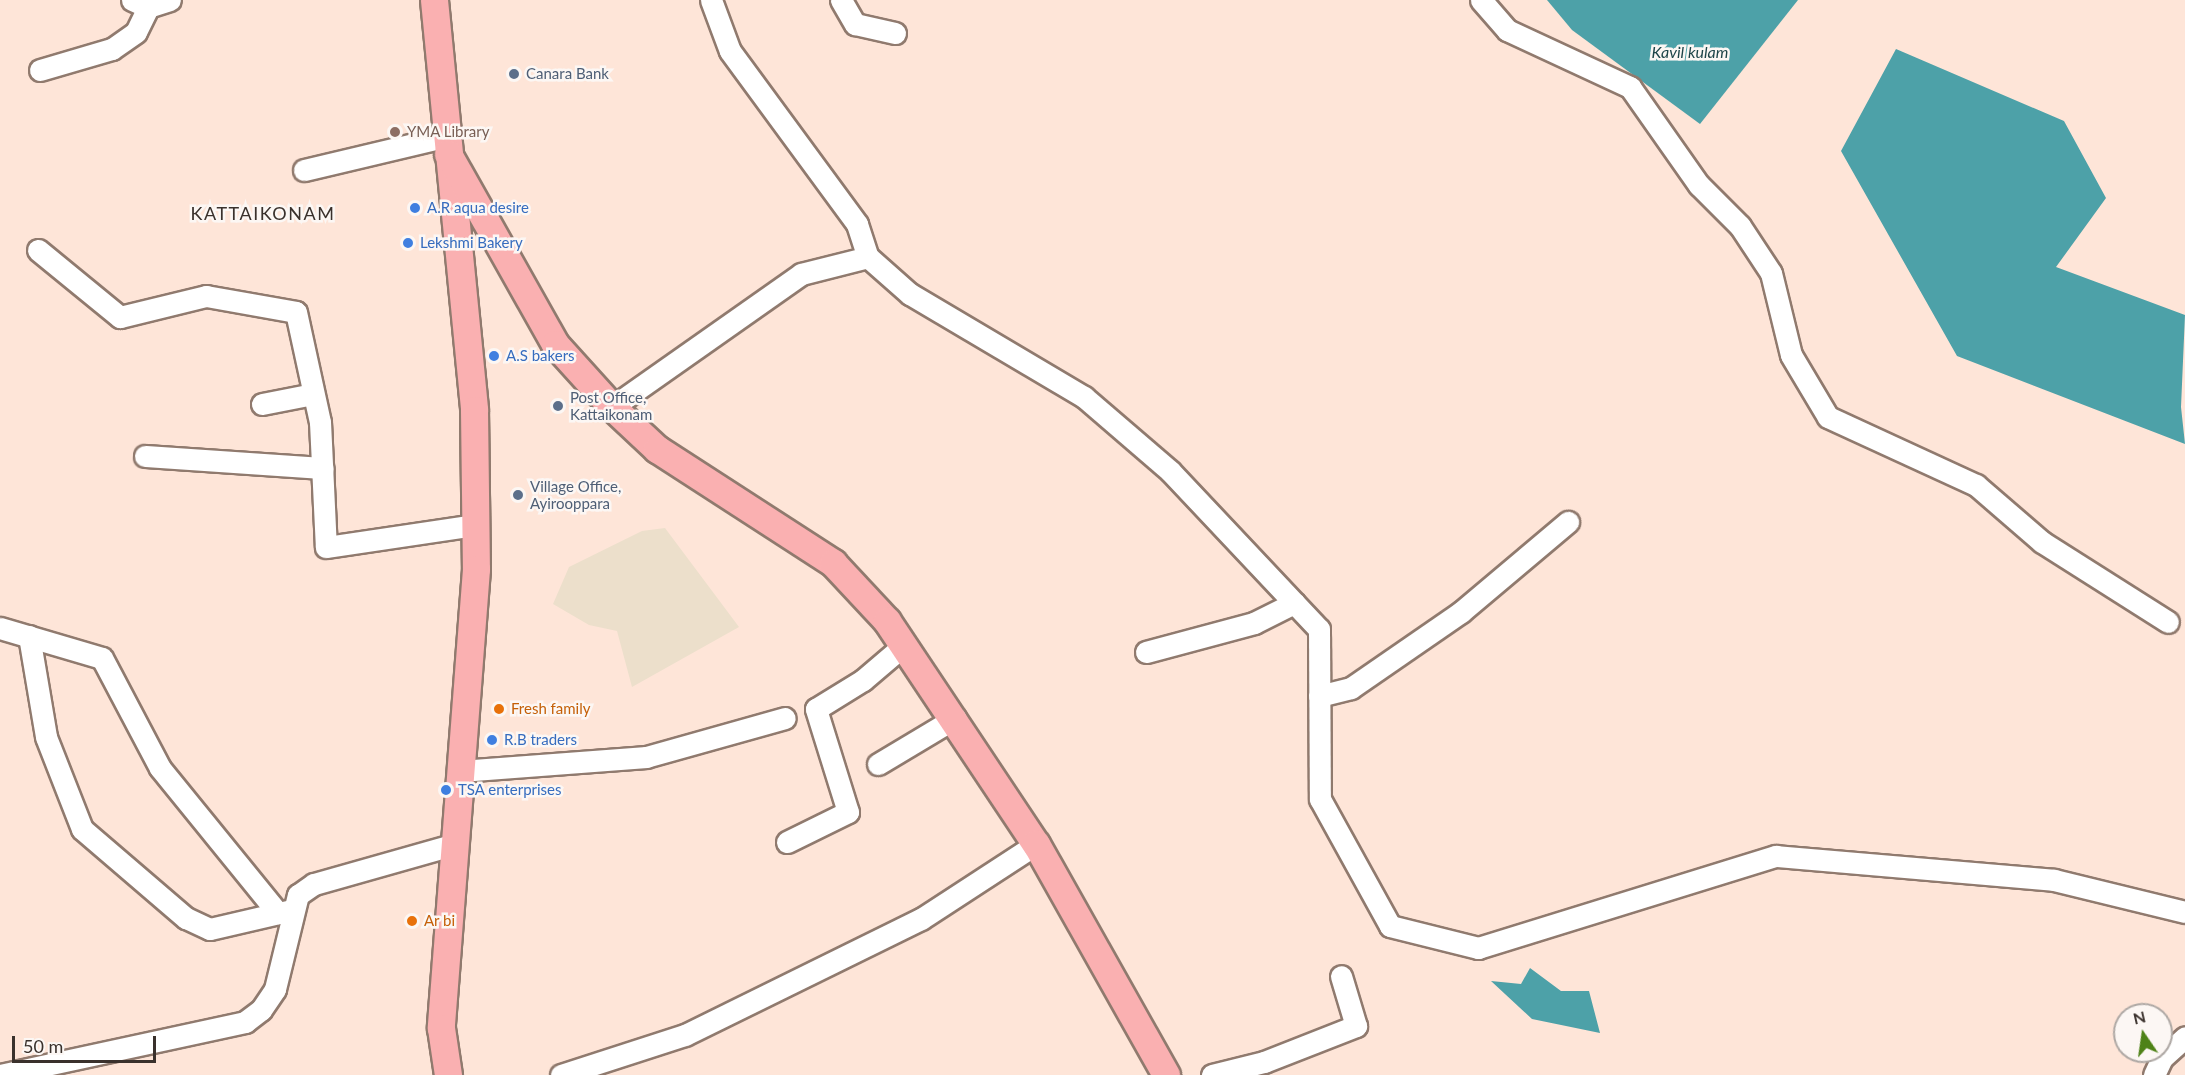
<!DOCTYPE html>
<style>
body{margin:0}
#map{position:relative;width:2185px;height:1075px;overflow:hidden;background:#fee5d8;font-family:Lato,sans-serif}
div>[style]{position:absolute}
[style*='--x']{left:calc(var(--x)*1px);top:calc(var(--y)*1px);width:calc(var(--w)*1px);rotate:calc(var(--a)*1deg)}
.education>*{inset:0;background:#ecdfcb}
.water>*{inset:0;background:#4da1a8}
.roads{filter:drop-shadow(2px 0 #907a6e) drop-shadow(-2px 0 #907a6e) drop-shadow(0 2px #907a6e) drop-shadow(0 -2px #907a6e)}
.minor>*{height:21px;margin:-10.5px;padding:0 10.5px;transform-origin:10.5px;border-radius:10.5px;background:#fff}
.major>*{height:27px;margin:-13.5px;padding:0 13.5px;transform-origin:13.5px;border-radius:13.5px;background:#fab0b1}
.dots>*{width:16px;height:16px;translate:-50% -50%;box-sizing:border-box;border:3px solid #fcf7f4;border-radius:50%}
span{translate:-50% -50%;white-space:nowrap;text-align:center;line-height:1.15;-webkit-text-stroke:5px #fcf7f4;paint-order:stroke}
.service-label{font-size:15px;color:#4e5e75}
.left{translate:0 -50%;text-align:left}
.education-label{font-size:15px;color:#785e54}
.shop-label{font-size:15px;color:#366cbe}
.food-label{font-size:15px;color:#c56008}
.water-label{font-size:16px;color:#1e4549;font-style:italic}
.quarter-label{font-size:18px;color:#3a312c;letter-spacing:1.5px}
.north{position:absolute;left:2113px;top:1003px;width:60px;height:60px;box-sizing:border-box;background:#fcf7f4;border:2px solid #aea8a4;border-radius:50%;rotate:347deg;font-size:16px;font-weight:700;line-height:24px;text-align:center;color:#3a312c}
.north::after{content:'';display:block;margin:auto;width:21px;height:27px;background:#4e8217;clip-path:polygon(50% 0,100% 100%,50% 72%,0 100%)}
.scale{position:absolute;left:12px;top:1036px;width:144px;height:27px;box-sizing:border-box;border:3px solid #3a312c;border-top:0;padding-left:8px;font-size:18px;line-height:21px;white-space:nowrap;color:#3a312c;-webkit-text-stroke:4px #fcf7f4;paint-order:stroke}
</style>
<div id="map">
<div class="education">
<div style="clip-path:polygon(665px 528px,739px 627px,632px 687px,617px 631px,589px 625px,553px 604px,569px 567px,642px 531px)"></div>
</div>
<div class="water">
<div style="clip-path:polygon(1547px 0,1798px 0,1700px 124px,1572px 30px)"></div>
<div style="clip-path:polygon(1896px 49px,2064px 121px,2106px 198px,2056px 267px,2185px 315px,2181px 407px,2185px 444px,1957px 356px,1841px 151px)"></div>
<div style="clip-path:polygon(1530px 968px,1561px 991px,1589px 991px,1600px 1033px,1532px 1019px,1491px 981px,1521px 984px)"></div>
</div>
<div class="roads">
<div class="minor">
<div style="--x:132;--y:0;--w:17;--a:24"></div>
<div style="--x:148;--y:7;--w:23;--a:-18"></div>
<div style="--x:711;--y:0;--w:54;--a:69.6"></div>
<div style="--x:730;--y:51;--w:215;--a:53.7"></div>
<div style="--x:857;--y:224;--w:35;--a:72"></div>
<div style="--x:841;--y:0;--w:28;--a:60"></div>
<div style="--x:855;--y:24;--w:41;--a:12.7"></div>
<div style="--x:1481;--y:0;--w:40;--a:49"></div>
<div style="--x:1507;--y:30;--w:136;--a:24.9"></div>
<div style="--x:1630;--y:87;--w:120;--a:54.9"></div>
<div style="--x:1699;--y:185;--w:58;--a:45"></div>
<div style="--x:1740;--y:226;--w:56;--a:56.6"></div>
<div style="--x:1771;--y:273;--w:84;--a:76.3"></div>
<div style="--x:1791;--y:355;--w:72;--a:59.2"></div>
<div style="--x:1828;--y:417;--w:163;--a:24.7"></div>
<div style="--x:1976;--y:485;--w:87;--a:40.8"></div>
<div style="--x:2042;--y:542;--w:149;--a:32.4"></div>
<div style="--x:40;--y:70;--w:75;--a:-16.3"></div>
<div style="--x:112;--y:49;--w:29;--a:-35"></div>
<div style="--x:136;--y:32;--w:28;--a:-64"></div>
<div style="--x:304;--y:170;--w:148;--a:-13.3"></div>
<div style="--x:38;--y:250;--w:106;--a:39.3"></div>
<div style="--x:120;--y:317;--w:89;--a:-13.7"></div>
<div style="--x:206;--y:296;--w:91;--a:10.1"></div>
<div style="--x:296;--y:312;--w:113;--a:77.7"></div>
<div style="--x:320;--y:422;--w:125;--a:87.3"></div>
<div style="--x:326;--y:547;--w:151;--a:-8.4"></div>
<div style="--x:262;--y:404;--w:52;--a:-11.1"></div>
<div style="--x:612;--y:407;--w:231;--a:-35.1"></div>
<div style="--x:801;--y:274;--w:69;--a:-14.2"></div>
<div style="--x:868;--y:257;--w:56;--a:41.4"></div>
<div style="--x:910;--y:294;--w:202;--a:30.6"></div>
<div style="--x:1084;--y:397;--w:113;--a:40.7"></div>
<div style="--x:1170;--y:471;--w:217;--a:46.7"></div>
<div style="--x:1319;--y:629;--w:170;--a:89.7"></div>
<div style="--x:1320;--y:799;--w:145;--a:61.1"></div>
<div style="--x:1390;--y:926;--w:91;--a:14"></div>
<div style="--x:1478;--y:948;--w:312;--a:-17.2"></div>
<div style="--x:1776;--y:856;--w:279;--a:4.9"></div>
<div style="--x:2054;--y:880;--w:135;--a:13.7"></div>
<div style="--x:145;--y:456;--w:178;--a:3.9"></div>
<div style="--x:0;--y:628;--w:106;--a:16.4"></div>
<div style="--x:102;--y:658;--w:124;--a:62.2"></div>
<div style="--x:160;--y:768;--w:187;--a:50.9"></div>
<div style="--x:29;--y:636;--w:102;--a:80.4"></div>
<div style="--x:46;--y:737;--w:99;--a:68.6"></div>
<div style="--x:82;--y:829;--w:137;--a:40.6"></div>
<div style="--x:186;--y:918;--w:26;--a:25"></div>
<div style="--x:210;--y:929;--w:84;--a:-13"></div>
<div style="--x:1146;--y:652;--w:112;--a:-15"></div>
<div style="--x:1254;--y:623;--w:45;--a:-26.6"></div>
<div style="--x:1319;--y:696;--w:33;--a:-14"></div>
<div style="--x:1351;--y:688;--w:134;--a:-34.6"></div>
<div style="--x:1461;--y:612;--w:140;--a:-40.1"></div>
<div style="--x:878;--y:764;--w:90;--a:-30.9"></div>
<div style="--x:460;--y:771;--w:187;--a:-4.3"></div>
<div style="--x:646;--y:757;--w:144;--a:-15.7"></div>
<div style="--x:787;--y:842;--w:68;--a:-26.2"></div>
<div style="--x:848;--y:812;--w:108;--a:-107.3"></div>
<div style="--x:816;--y:709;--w:55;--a:-31.7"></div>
<div style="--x:863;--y:680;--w:54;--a:-40.5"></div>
<div style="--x:0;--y:1075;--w:251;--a:-12.2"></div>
<div style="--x:245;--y:1022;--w:20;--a:-37"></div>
<div style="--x:261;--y:1010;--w:25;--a:-56"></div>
<div style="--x:275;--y:989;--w:97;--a:-76.3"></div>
<div style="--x:298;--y:895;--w:19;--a:-35"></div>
<div style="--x:314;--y:884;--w:147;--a:-15.8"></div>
<div style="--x:561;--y:1075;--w:130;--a:-17.9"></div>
<div style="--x:685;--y:1035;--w:263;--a:-26.2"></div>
<div style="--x:921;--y:919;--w:137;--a:-33.1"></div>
<div style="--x:1212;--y:1075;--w:54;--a:-14"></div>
<div style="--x:1264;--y:1062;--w:99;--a:-21.4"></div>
<div style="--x:1356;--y:1026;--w:52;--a:-106.7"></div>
<div style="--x:2154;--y:1075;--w:19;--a:-65"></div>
<div style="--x:2162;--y:1058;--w:31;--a:-42"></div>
</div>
<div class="major">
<div style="--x:434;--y:0;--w:412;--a:84.4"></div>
<div style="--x:474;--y:410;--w:159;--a:89.3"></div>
<div style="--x:476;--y:569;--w:460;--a:94.4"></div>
<div style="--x:441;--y:1028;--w:48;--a:81.5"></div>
<div style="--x:448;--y:154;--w:218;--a:60.6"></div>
<div style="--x:555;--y:344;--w:85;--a:47.9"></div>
<div style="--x:612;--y:407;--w:62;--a:43"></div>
<div style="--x:657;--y:449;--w:210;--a:32.9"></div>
<div style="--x:833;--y:563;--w:79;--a:47"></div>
<div style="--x:887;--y:621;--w:268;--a:56.3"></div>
<div style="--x:1036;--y:844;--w:265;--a:60.6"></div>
</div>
</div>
<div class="dots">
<div style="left:514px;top:74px;background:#5c6f8a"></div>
<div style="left:395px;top:132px;background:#8d6e63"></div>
<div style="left:415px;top:208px;background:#3f7fe0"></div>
<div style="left:408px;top:243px;background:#3f7fe0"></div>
<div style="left:494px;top:356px;background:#3f7fe0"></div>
<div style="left:558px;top:406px;background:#5c6f8a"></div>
<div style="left:518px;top:495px;background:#5c6f8a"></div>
<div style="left:499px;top:709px;background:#e8710a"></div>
<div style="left:492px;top:740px;background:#3f7fe0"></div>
<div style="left:446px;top:790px;background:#3f7fe0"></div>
<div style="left:412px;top:921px;background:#e8710a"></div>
</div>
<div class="service-label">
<span class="left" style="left:526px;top:74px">Canara Bank</span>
<span class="left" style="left:570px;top:406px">Post Office,<br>Kattaikonam</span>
<span class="left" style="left:530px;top:495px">Village Office,<br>Ayirooppara</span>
</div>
<div class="education-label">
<span class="left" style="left:407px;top:132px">YMA Library</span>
</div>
<div class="shop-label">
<span class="left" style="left:427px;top:208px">A.R aqua desire</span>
<span class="left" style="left:420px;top:243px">Lekshmi Bakery</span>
<span class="left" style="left:506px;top:356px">A.S bakers</span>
<span class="left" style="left:504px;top:740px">R.B traders</span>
<span class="left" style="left:458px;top:790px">TSA enterprises</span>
</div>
<div class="food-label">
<span class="left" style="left:511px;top:709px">Fresh family</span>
<span class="left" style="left:424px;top:921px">Ar bi</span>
</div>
<div class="water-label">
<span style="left:1690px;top:52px">Kavil kulam</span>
</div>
<div class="quarter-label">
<span style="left:263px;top:213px">KATTAIKONAM</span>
</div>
<div class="north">N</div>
<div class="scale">50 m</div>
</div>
